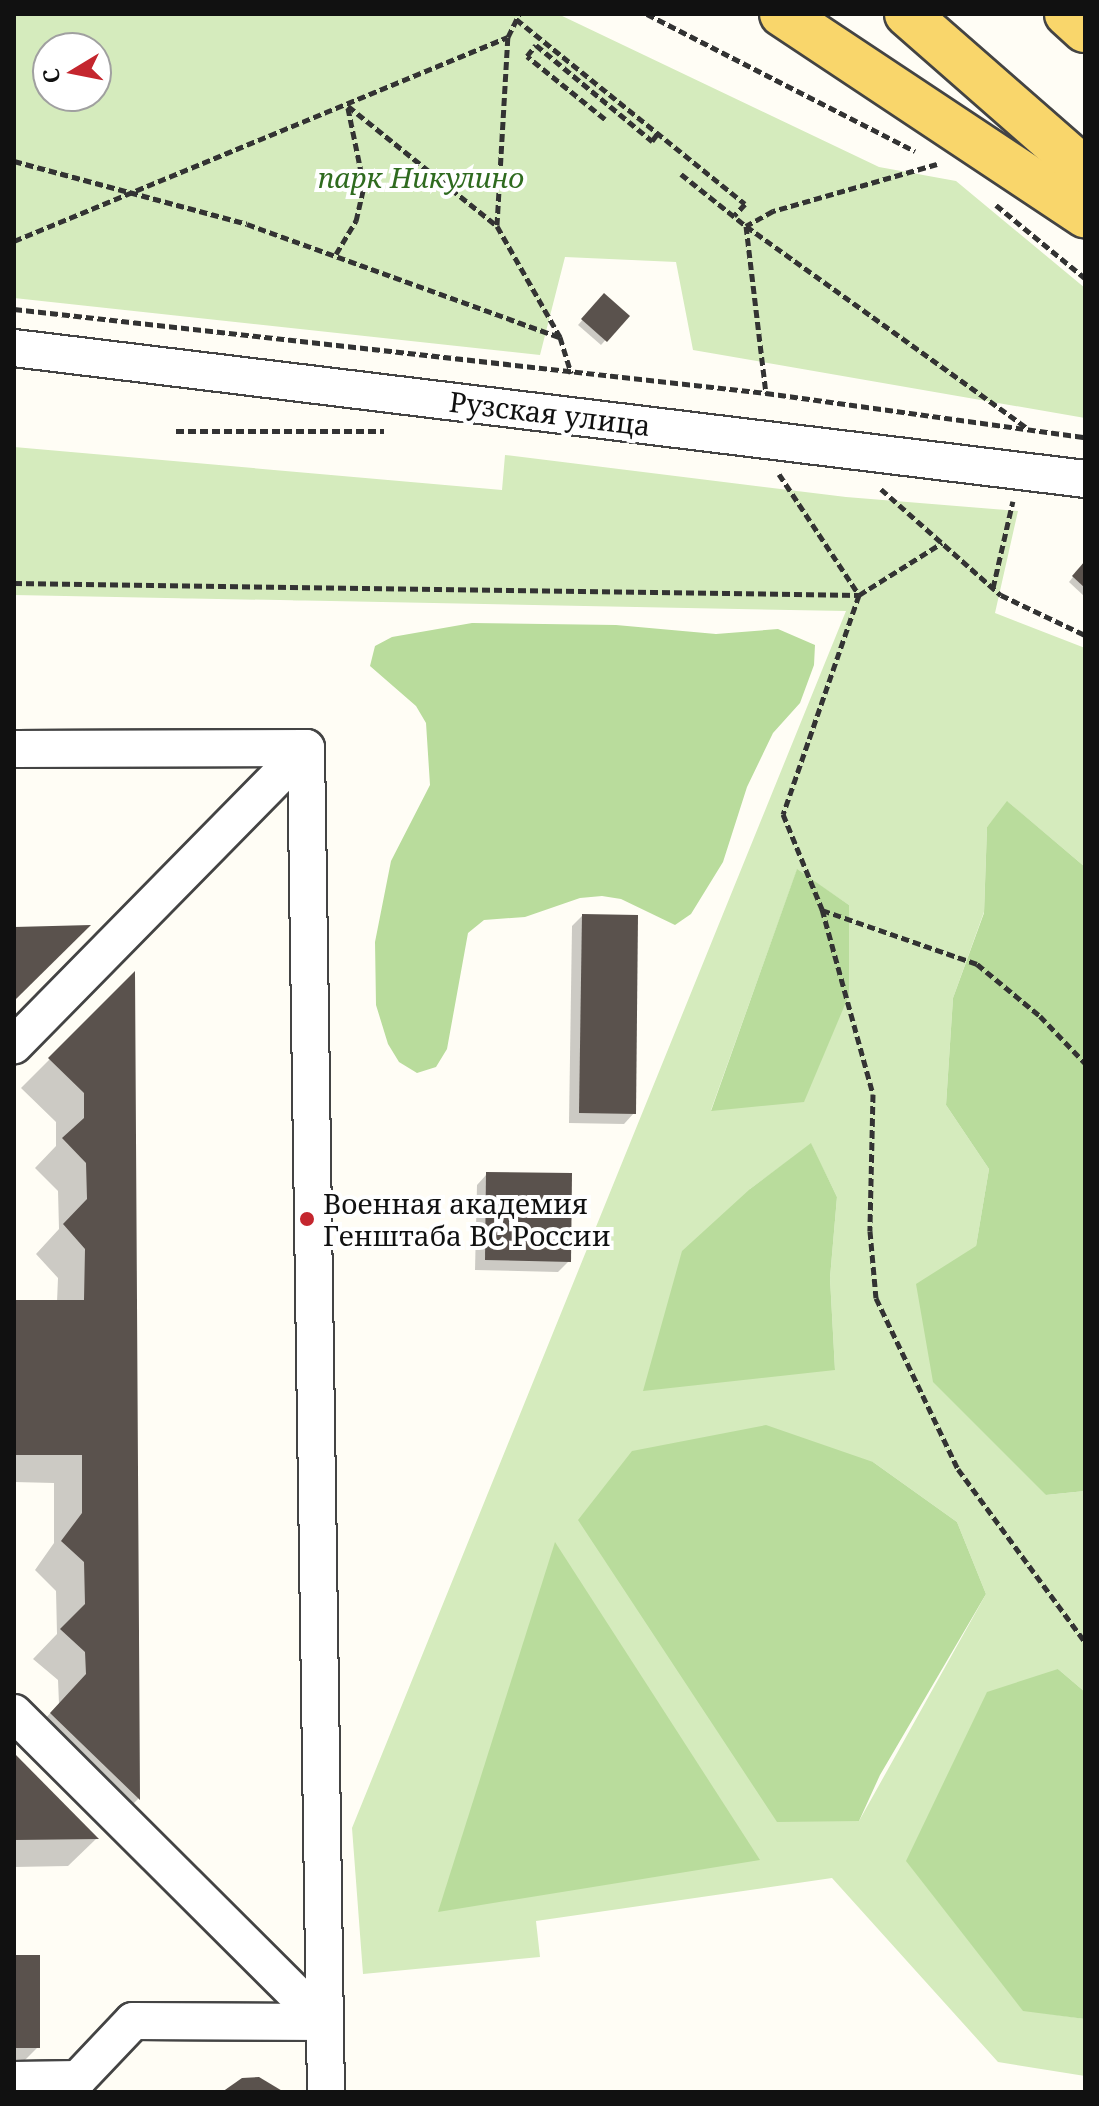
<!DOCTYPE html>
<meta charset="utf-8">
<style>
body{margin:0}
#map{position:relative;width:1099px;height:2106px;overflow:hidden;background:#fffdf5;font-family:"Noto Serif",serif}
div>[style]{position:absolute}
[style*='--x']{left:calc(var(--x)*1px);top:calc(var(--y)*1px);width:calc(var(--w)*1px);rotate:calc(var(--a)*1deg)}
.green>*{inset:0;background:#d5ebbd}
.forest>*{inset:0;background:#b9dc9c}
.shadow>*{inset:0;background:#0003}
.building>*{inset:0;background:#5a524d}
.path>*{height:5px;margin-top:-2.5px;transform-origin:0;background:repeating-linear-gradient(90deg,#333 0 8px,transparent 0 12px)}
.roads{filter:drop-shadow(2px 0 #444) drop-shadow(-2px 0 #444) drop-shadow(0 2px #444) drop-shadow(0 -2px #444)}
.minor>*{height:36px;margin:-18px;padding:0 18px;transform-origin:18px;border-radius:18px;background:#fff}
.major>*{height:44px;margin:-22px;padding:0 22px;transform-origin:22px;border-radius:22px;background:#f9d66b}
.dots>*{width:22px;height:22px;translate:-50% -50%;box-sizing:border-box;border:4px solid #fff;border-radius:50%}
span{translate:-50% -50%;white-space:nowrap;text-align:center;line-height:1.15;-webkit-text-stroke:8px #fff;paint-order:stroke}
.park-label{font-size:28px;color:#2f6b1f;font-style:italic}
.street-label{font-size:28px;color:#111}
.poi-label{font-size:28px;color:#111}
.left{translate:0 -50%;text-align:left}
.frame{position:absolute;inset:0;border:16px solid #111;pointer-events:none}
.north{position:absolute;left:32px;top:32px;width:80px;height:80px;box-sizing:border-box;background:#fff;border:2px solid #a0a0a0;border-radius:50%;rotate:260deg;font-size:22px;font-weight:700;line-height:32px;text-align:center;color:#111}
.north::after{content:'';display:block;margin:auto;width:28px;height:36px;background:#c4262e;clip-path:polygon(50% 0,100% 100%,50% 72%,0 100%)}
</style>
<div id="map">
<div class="green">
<div style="clip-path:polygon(evenodd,14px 14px,558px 14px,879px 167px,956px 181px,1085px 288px,1085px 418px,693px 350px,676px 262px,565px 257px,540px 355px,14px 298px,14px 14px,48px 48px,96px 48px,96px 96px,48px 96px,48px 48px)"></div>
<div style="clip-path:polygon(evenodd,14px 447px,502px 490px,505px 455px,846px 497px,1018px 511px,995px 613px,1085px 648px,1085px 867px,1008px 802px,987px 827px,984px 912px,953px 998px,946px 1105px,989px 1169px,976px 1246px,1046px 1495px,1085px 1491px,1085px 1692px,1058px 1669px,1023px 2010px,1085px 2019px,1085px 2076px,998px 2062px,832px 1878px,536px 1921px,540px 1957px,363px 1974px,352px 1828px,846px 611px,14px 595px,14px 447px,797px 870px,849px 905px,711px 1111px,711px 1110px,797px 870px,14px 447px,811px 1144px,837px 1197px,830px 1278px,835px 1370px,750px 1189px,811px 1144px,14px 447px,873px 1462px,957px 1522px,986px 1594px,859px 1821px,873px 1462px)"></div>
</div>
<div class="forest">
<div style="clip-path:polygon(472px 623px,616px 625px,716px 634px,778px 629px,815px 645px,814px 665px,800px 703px,773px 733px,747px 787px,723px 862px,691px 914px,675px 925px,621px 899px,602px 896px,580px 898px,525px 917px,484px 920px,468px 933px,447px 1049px,436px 1067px,417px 1073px,399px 1062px,388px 1044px,376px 1005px,375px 942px,391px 861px,430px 785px,426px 723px,416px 706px,370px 666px,375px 646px,392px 637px)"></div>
<div style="clip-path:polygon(1007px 801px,1085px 867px,1085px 1491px,1046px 1495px,933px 1382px,916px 1284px,976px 1246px,989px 1169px,946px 1105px,953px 998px,984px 913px,987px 827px)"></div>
<div style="clip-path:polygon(797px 869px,849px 905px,849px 995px,804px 1102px,711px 1111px)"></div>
<div style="clip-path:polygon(811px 1143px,837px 1197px,830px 1278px,835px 1370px,643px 1391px,682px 1251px,750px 1189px)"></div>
<div style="clip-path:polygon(766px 1425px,873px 1462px,957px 1522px,986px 1594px,880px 1775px,859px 1821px,777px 1822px,578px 1520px,632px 1451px)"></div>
<div style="clip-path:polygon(555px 1542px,760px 1860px,438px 1912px)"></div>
<div style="clip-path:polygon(1058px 1669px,1085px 1692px,1085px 2019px,1023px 2011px,906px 1861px,987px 1692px)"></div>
</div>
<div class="shadow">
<div style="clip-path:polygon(604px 296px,627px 316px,601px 345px,578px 325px)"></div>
<div style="clip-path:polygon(1085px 562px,1085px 597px,1069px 582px)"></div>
<div style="clip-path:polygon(582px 916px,634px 1113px,624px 1124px,569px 1123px,572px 926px)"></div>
<div style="clip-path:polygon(133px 976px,138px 1799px,110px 1827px,23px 1742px,59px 1704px,58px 1680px,33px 1659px,57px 1634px,56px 1591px,35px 1570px,54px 1543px,54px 1483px,14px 1482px,14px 1302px,57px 1302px,58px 1278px,36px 1254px,59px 1229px,58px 1191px,35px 1168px,56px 1146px,56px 1122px,21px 1088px)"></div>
<div style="clip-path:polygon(487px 1174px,569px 1261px,558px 1272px,475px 1270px,477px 1185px)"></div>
<div style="clip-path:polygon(14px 1756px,96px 1839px,68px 1866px,14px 1867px)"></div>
<div style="clip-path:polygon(14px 1957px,38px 2047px,14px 2071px)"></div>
</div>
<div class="building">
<div style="clip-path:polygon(604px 293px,630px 316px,607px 342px,581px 319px)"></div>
<div style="clip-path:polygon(1085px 561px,1085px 588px,1072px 576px)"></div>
<div style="clip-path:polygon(582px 914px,638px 915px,636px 1114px,579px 1113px)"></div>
<div style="clip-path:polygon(91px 925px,14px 1001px,14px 927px)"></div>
<div style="clip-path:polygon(135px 971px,140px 1800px,50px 1713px,86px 1674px,85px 1652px,60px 1629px,85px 1604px,84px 1562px,61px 1541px,82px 1513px,82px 1455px,14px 1455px,14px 1300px,84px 1300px,85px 1249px,63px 1224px,87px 1199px,86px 1163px,62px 1138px,84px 1118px,84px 1093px,48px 1058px)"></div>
<div style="clip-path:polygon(486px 1172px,572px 1173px,571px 1262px,485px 1260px)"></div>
<div style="clip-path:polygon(14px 1753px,99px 1839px,14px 1840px)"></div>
<div style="clip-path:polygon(14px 1955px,40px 1955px,40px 2048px,14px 2048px)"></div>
<div style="clip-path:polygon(259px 2077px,284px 2092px,222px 2092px,242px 2078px)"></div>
</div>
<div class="path">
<div style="--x:647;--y:14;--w:301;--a:27.1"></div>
<div style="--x:516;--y:19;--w:294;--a:38.9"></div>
<div style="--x:745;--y:204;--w:16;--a:133"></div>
<div style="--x:348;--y:106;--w:191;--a:38.8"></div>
<div style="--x:497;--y:226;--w:128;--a:60.4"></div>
<div style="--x:560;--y:337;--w:38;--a:73"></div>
<div style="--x:605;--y:119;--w:100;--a:-141.1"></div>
<div style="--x:527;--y:56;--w:14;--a:-51"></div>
<div style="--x:536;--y:45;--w:151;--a:39.6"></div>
<div style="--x:652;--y:141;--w:10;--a:-53"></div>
<div style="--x:14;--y:161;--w:241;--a:15.1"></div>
<div style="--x:247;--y:224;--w:333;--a:19.9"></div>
<div style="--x:937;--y:164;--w:171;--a:164"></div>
<div style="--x:773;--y:211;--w:31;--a:151"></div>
<div style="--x:746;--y:226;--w:346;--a:35.7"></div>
<div style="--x:681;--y:174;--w:83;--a:38.7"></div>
<div style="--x:746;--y:226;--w:168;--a:83.2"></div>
<div style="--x:996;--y:205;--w:115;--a:39.4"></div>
<div style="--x:497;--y:225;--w:188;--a:-86.7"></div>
<div style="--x:508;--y:37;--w:25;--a:-64"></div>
<div style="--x:14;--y:241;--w:534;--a:-22.44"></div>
<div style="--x:336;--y:254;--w:39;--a:-59"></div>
<div style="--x:356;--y:221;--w:36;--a:-77"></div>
<div style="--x:364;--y:186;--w:80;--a:-101.6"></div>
<div style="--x:14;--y:309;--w:757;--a:6.37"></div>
<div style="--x:766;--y:393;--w:322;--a:7.9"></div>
<div style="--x:176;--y:431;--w:208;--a:0"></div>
<div style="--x:779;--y:474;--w:145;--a:56.5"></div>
<div style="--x:859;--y:595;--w:232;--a:109.1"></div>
<div style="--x:783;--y:814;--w:103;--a:67.7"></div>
<div style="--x:822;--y:909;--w:192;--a:74.6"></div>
<div style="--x:873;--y:1094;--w:137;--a:91.3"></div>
<div style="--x:870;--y:1231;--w:67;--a:84.9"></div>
<div style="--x:876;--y:1298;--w:190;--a:64.4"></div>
<div style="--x:958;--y:1469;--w:215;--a:53.7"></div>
<div style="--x:881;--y:489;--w:160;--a:41.5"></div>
<div style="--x:1001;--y:595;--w:93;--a:25.5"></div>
<div style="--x:14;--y:583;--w:845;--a:0.81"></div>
<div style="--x:859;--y:595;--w:98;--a:-32.1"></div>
<div style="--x:993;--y:588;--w:89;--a:-77.1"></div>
<div style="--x:822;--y:910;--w:164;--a:19.2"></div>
<div style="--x:977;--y:964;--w:82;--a:39.5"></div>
<div style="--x:1040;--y:1016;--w:65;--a:46.2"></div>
</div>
<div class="roads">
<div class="minor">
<div style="--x:14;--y:348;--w:1079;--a:6.97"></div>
<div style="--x:306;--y:748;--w:1344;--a:89.15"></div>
<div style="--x:14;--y:749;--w:292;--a:-0.2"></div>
<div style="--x:306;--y:748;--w:417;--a:134.5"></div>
<div style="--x:14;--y:1713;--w:438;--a:44.9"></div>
<div style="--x:324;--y:2022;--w:191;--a:-179.7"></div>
<div style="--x:133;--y:2021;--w:80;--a:133.5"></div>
<div style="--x:78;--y:2079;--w:64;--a:179.1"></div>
</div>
<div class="major">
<div style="--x:782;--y:14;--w:364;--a:33.6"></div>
<div style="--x:907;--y:14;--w:237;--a:41.2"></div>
<div style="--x:1067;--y:14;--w:24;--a:42"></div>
</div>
</div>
<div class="dots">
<div style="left:307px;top:1219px;background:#c4262e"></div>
</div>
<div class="park-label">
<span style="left:421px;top:177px">парк Никулино</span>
</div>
<div class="street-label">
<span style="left:550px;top:413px;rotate:7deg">Рузская улица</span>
</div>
<div class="poi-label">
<span class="left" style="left:323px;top:1219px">Военная академия<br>Генштаба ВС России</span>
</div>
<div class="frame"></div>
<div class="north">С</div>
</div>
